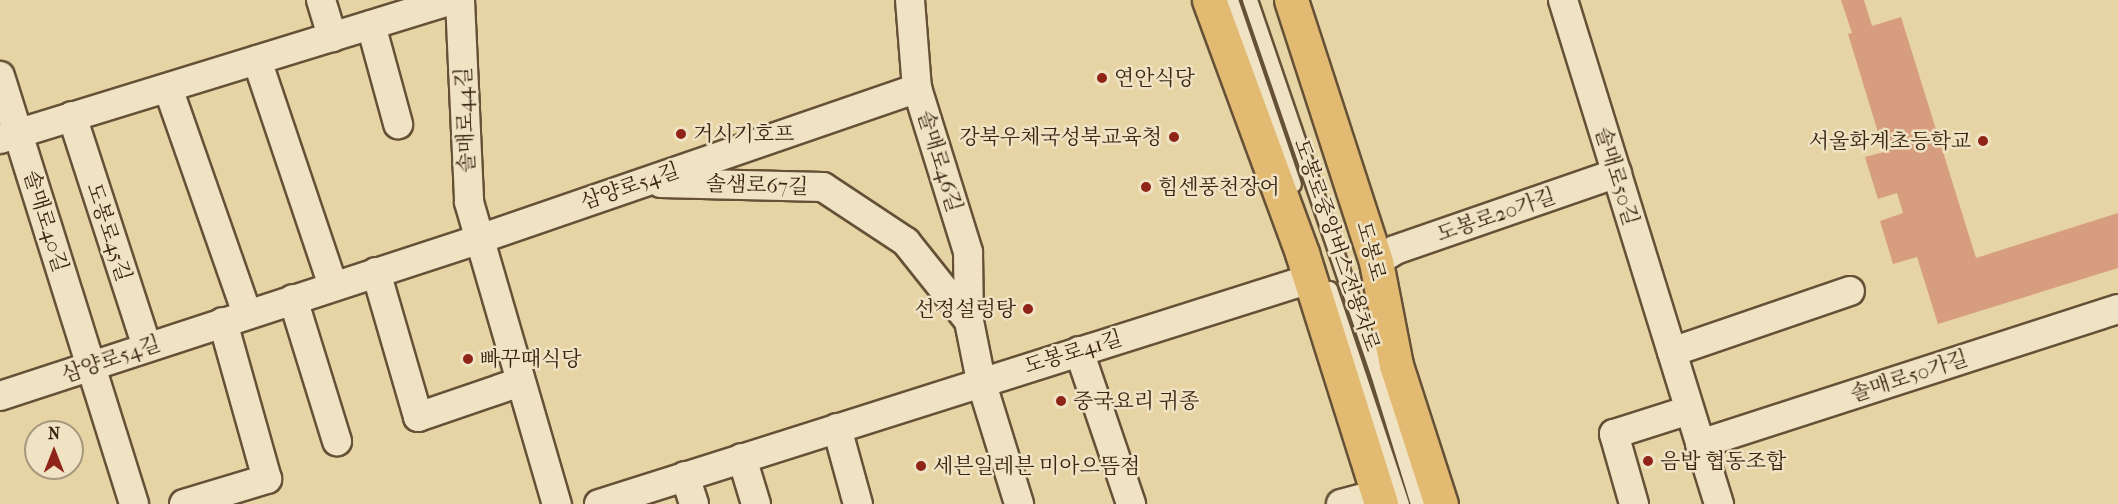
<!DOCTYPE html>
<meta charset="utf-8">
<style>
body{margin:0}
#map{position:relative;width:2118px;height:504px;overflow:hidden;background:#e6d4a4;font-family:"IM FELL French Canon","Noto Serif KR",serif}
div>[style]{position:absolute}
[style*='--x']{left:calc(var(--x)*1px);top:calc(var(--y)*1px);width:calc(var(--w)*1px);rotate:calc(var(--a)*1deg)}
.building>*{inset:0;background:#d69d7e}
.roads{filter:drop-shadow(2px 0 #655137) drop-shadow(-2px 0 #655137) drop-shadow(0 2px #655137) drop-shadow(0 -2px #655137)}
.lane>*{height:14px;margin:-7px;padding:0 7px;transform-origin:7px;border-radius:7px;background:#efe3c4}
.street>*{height:28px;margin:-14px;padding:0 14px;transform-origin:14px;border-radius:14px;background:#efe3c4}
.primary>*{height:33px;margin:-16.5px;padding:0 16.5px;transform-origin:16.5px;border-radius:16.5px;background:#e3ba72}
.dots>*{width:16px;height:16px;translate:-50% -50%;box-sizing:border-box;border:3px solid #efe3c4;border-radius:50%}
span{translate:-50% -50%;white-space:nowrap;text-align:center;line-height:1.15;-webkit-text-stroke:5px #efe3c4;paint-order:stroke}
.poi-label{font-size:21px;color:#3a2513}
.left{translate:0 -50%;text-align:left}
.right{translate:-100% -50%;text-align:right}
.street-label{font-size:21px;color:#3a2513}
.north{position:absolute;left:24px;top:420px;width:60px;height:60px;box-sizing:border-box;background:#efe3c4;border:2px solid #a7977d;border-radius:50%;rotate:0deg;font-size:16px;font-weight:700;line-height:24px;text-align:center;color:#3a2513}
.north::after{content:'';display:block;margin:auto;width:21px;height:27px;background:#8f2418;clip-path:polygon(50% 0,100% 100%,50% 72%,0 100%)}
</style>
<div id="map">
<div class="building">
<div style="clip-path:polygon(1841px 0,1864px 0,1872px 26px,1901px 17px,1976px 258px,2118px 213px,2118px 268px,1938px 324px,1917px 257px,1893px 264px,1880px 221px,1903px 213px,1897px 193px,1878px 199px,1865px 157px,1884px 152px,1848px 34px,1852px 33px)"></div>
</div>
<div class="roads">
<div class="lane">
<div style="--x:1231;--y:0;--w:195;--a:71.2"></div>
<div style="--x:1250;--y:0;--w:395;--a:71.1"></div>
<div style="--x:1378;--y:374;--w:136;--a:72.9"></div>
<div style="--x:1330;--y:289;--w:227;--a:71.5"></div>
</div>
<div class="street">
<div style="--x:321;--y:0;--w:39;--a:73"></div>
<div style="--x:460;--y:0;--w:202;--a:87.4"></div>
<div style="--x:469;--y:202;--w:315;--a:73.8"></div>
<div style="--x:910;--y:0;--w:88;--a:85.5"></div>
<div style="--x:917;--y:88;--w:172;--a:72.7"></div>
<div style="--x:968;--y:252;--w:69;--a:89.2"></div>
<div style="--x:1563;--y:0;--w:528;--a:72.8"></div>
<div style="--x:371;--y:25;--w:103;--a:74.7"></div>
<div style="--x:257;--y:60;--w:238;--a:71.4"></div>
<div style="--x:0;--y:76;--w:448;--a:72.6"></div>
<div style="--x:168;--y:88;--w:239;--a:70.7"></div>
<div style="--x:72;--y:116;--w:243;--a:72"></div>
<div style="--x:0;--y:139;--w:472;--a:-17.1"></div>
<div style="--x:661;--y:183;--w:162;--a:1.4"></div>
<div style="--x:823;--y:187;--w:100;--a:33.5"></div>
<div style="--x:906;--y:242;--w:101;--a:51.4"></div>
<div style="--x:969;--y:321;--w:61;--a:78.7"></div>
<div style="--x:981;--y:381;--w:129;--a:72.8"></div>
<div style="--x:1376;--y:262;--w:22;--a:-32"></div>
<div style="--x:1395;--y:250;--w:235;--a:-19.1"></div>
<div style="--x:376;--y:272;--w:151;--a:73.8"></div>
<div style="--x:418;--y:417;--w:108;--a:-18.9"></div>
<div style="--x:293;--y:299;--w:149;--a:72.8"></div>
<div style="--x:1079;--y:351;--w:162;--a:71.2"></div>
<div style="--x:1672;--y:352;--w:188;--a:-18.9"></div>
<div style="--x:0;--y:396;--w:496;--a:-18.1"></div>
<div style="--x:471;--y:242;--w:472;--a:-19"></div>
<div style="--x:837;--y:428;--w:79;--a:74.6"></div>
<div style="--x:1700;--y:444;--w:439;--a:-17.9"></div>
<div style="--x:742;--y:458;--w:48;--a:73.1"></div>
<div style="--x:685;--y:476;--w:29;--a:72"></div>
<div style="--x:184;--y:504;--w:87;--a:-16.8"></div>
<div style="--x:267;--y:479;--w:163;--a:-105.7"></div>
<div style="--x:599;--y:504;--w:746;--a:-17.56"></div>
<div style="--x:1341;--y:504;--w:38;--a:-15"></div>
<div style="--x:1634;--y:504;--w:73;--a:-105.9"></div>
<div style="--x:1614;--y:434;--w:79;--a:-17.7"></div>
</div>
<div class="primary">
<div style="--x:1209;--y:0;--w:270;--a:69.8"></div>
<div style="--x:1302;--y:253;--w:263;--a:72.5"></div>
<div style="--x:1291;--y:0;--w:275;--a:72"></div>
<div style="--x:1376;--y:262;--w:105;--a:79"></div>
<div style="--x:1396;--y:365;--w:146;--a:72.1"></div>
</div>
</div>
<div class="dots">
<div style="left:1102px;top:78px;background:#8f2418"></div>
<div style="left:681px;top:134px;background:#8f2418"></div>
<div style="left:1174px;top:137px;background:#8f2418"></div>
<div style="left:1983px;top:141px;background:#8f2418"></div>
<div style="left:1146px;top:187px;background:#8f2418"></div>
<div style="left:1028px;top:309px;background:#8f2418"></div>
<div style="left:468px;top:359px;background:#8f2418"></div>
<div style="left:1061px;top:401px;background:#8f2418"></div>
<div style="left:1648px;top:461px;background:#8f2418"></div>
<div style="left:921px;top:466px;background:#8f2418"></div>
</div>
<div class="poi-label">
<span class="left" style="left:1114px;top:78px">연안식당</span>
<span class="left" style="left:693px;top:134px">거시기호프</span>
<span class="right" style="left:1162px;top:137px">강북우체국성북교육청</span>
<span class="right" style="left:1971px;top:141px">서울화계초등학교</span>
<span class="left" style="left:1158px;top:187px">힘센풍천장어</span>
<span class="right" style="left:1016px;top:309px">선정설렁탕</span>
<span class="left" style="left:480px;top:359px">빠꾸때식당</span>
<span class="left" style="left:1073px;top:401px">중국요리 귀종</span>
<span class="left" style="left:1660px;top:461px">음밥 협동조합</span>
<span class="left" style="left:933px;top:466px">세븐일레븐 미아으뜸점</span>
</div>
<div class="street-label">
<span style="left:465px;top:120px;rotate:-92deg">솔매로44길</span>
<span style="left:940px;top:161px;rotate:73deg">솔매로46길</span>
<span style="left:1617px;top:176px;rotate:73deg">솔매로50길</span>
<span style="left:757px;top:185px;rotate:2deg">솔샘로67길</span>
<span style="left:630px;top:186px;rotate:-19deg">삼양로54길</span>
<span style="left:1496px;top:215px;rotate:-19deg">도봉로20가길</span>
<span style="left:46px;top:221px;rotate:73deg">솔매로40길</span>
<span style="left:109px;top:232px;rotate:72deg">도봉로45길</span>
<span style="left:1337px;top:245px;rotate:71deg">도봉로중앙버스전용차로</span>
<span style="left:1371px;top:251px;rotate:75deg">도봉로</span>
<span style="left:1073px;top:352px;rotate:-17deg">도봉로41길</span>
<span style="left:111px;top:359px;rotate:-19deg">삼양로54길</span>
<span style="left:1909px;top:376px;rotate:-18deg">솔매로50가길</span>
</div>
<div class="north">N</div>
</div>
